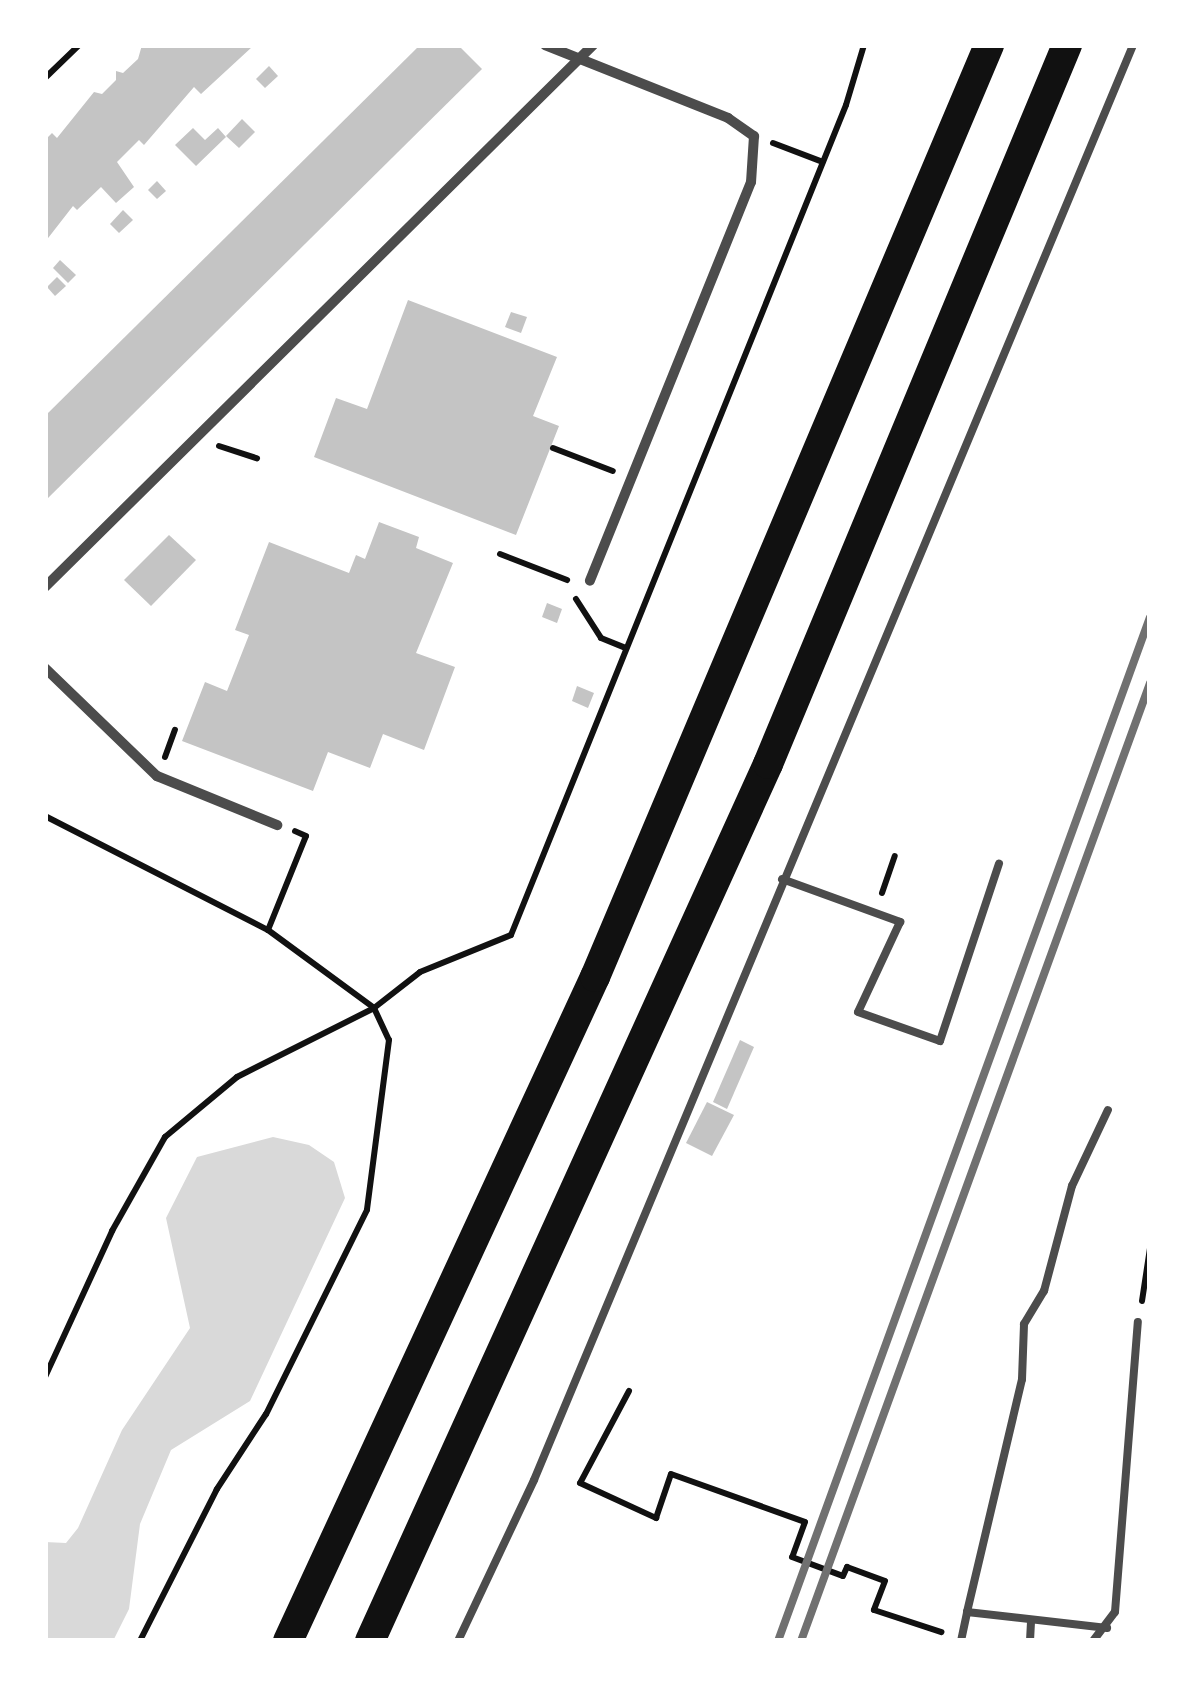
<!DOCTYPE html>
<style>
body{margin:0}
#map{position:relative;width:1195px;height:1686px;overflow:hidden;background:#fff;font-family:"Asap Condensed",sans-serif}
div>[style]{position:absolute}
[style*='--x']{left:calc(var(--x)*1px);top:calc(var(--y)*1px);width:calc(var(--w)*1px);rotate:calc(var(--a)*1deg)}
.water>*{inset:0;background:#d9d9d9}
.building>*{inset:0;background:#c4c4c4}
.path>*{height:6px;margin:-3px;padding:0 3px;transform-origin:3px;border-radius:3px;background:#111}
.service>*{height:8px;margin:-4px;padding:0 4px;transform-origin:4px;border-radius:4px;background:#4c4c4c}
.minor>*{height:10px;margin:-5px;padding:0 5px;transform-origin:5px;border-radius:5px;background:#4c4c4c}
.motorway>*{height:30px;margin:-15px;padding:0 15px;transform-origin:15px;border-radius:15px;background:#111}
.rail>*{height:8px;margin:-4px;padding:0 4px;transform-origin:4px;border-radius:4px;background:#707070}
span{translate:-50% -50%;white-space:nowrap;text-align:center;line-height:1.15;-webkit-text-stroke:9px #fff;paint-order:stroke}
.frame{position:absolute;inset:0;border:48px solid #fff;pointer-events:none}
</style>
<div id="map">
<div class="water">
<div style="clip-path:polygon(273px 1137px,309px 1145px,334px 1162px,345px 1198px,250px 1401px,171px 1450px,140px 1524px,129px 1609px,114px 1639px,45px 1641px,45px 1542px,66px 1543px,78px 1528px,122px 1430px,190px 1328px,166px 1218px,197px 1157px)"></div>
</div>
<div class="building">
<div style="clip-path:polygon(142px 45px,252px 47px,201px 94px,194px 87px,144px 145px,139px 140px,117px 162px,134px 187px,116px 203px,101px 187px,77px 210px,73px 206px,45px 242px,45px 140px,52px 133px,57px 138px,94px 92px,102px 94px,116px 80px,116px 71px,123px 73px,138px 59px)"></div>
<div style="clip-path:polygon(420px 45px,458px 45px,482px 69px,45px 501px,45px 416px)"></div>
<div style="clip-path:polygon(269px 66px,278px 76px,265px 88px,256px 79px)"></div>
<div style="clip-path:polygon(242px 119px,255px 132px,239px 148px,226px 136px)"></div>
<div style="clip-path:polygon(193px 128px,205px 140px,218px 128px,226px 137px,196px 166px,175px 145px)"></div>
<div style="clip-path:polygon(157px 181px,166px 191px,157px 199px,148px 190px)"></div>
<div style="clip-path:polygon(123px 210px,133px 220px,119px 233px,110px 224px)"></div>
<div style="clip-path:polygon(60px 260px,76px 275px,68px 283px,53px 268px)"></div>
<div style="clip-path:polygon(57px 277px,66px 286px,55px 296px,47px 287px)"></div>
<div style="clip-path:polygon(408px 300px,557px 357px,533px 416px,559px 426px,516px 535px,314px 457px,336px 398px,367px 409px)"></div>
<div style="clip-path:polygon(511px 312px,527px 317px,521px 333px,505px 327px)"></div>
<div style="clip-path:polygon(379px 522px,419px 537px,416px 548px,453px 563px,416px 653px,455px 667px,424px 750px,383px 734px,370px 768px,328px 752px,313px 791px,182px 741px,205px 682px,227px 691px,249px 635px,235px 630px,269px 542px,349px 573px,356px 555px,365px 559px)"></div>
<div style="clip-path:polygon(169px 535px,196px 560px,151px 606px,124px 580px)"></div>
<div style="clip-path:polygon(547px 603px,562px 609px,557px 623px,542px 617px)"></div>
<div style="clip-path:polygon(577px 686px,594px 693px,588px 708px,572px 701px)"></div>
<div style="clip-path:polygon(740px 1040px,754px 1047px,727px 1109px,713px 1102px)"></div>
<div style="clip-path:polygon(707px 1102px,734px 1115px,712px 1156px,686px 1143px)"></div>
</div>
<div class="path">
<div style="--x:45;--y:78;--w:47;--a:-44.1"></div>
<div style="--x:773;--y:143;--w:53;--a:20.8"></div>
<div style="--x:219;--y:446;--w:40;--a:18"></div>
<div style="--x:553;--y:448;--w:64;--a:21"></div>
<div style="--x:500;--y:554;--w:72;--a:21.2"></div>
<div style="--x:576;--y:599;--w:46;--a:57.3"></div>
<div style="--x:601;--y:638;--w:27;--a:22"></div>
<div style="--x:165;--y:757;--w:29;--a:-70"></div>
<div style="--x:45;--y:816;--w:250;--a:27.1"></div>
<div style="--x:268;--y:930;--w:132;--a:36.3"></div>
<div style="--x:374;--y:1008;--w:35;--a:65"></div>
<div style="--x:389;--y:1040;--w:171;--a:97.4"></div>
<div style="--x:367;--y:1210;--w:228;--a:116.3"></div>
<div style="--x:266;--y:1414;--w:90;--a:123.2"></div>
<div style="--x:217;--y:1489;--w:170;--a:116.9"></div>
<div style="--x:882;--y:893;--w:39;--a:-71"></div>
<div style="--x:268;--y:930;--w:101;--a:-68"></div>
<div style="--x:306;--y:836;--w:12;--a:-156"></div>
<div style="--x:1142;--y:1301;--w:54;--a:-81.4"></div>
<div style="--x:45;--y:1377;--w:161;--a:-65.3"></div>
<div style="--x:112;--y:1231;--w:108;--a:-60.6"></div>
<div style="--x:165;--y:1137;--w:94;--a:-39.8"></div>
<div style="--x:237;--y:1077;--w:153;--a:-26.7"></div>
<div style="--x:374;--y:1008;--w:58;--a:-38"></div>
<div style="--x:420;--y:972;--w:98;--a:-22.1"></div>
<div style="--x:511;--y:935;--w:895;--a:-68.02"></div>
<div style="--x:846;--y:105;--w:63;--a:-73.3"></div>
<div style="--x:629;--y:1391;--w:104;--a:118"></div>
<div style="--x:580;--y:1483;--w:84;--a:24.7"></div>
<div style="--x:656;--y:1518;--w:46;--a:-71.2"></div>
<div style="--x:671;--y:1474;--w:142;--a:19.7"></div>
<div style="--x:805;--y:1522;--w:37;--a:110"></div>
<div style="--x:792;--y:1557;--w:54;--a:20.4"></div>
<div style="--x:843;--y:1576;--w:10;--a:-66"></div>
<div style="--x:847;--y:1567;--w:40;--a:20.2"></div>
<div style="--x:885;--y:1581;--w:31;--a:111"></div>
<div style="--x:874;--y:1610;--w:71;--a:18.2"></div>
</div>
<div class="service">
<div style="--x:782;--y:879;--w:126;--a:20"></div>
<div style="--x:900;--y:922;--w:99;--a:115"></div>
<div style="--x:858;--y:1012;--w:87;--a:19.5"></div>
<div style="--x:940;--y:1041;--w:187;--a:-71.6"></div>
<div style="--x:967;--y:1612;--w:239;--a:-76.7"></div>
<div style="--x:1022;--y:1379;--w:55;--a:-87.9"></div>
<div style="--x:1024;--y:1324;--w:39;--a:-59"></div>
<div style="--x:1044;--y:1291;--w:109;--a:-75.1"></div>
<div style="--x:1072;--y:1186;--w:84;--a:-64.7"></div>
<div style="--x:458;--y:1641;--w:178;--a:-64.7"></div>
<div style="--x:534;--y:1480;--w:1555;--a:-67.34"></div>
<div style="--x:961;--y:1641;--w:30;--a:-78"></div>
<div style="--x:967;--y:1612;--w:141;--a:6.5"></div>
<div style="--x:1030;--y:1641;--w:19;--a:-87"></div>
<div style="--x:1093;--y:1641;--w:36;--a:-53"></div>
<div style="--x:1115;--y:1612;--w:291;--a:-85.5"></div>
</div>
<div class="minor">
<div style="--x:545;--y:45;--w:197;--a:21.7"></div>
<div style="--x:728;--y:118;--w:32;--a:35"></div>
<div style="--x:754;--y:136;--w:46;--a:93.7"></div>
<div style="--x:751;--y:182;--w:430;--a:112"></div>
<div style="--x:45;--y:587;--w:771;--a:-44.68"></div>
<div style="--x:45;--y:668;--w:156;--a:44"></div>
<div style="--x:157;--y:776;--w:130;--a:22.2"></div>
</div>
<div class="motorway">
<div style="--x:288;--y:1641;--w:732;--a:-65.19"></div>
<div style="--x:595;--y:977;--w:1012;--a:-67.08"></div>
<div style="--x:370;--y:1641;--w:963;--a:-65.59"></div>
<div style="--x:768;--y:764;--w:779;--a:-67.42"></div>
</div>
<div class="rail">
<div style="--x:778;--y:1641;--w:1089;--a:-70.03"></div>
<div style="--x:801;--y:1641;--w:1020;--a:-69.98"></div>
</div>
<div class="frame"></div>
</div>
